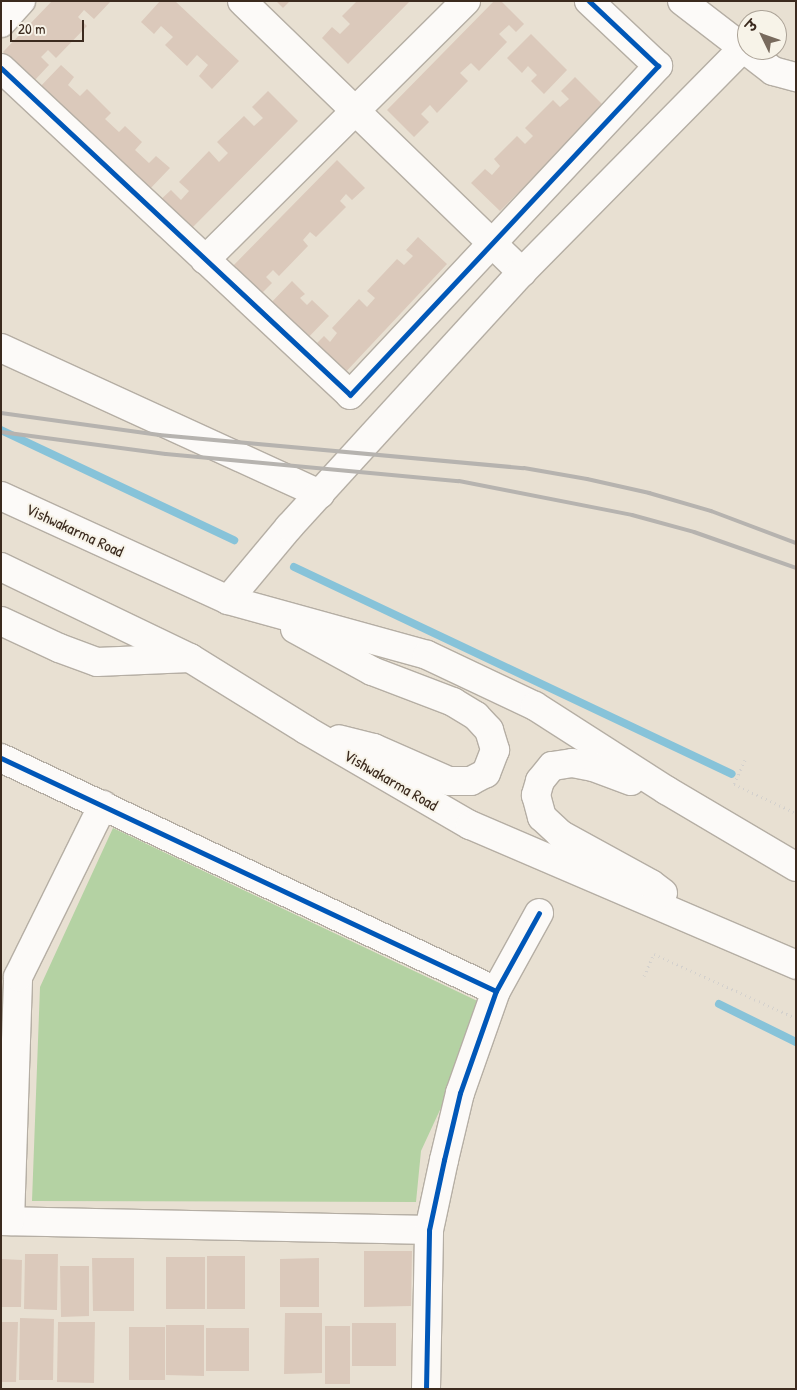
<!DOCTYPE html>
<meta charset="utf-8">
<style>
body{margin:0}
#map{position:relative;width:797px;height:1390px;overflow:hidden;background:#e8e0d2;font-family:"Patrick Hand","Playpen Sans Deva",sans-serif}
div>[style]{position:absolute}
[style*='--x']{left:calc(var(--x)*1px);top:calc(var(--y)*1px);width:calc(var(--w)*1px);rotate:calc(var(--a)*1deg)}
.green>*{inset:0;background:#b4d2a3}
.stream>*{height:8px;margin:-4px;padding:0 4px;transform-origin:4px;border-radius:4px;background:#87c3d9}
.building>*{inset:0;background:#dbc9bb}
.path>*{height:3px;margin-top:-1.5px;transform-origin:0;background:repeating-linear-gradient(90deg,#d4d1cd 0 1px,transparent 0 5px)}
.roads{filter:drop-shadow(1px 0 #b5aea4) drop-shadow(-1px 0 #b5aea4) drop-shadow(0 1px #b5aea4) drop-shadow(0 -1px #b5aea4)}
.minor>*{height:28px;margin:-14px;padding:0 14px;transform-origin:14px;border-radius:14px;background:#fcfaf8}
.tertiary>*{height:28px;margin:-14px;padding:0 14px;transform-origin:14px;border-radius:14px;background:#fcfaf8}
.secondary>*{height:28px;margin:-14px;padding:0 14px;transform-origin:14px;border-radius:14px;background:#fcfaf8}
.rail>*{height:4px;margin:-2px;padding:0 2px;transform-origin:2px;border-radius:2px;background:#b6b3af}
.cycleway>*{height:5px;margin:-2.5px;padding:0 2.5px;transform-origin:2.5px;border-radius:2.5px;background:#0057b8}
span{translate:-50% -50%;white-space:nowrap;text-align:center;line-height:1.15;-webkit-text-stroke:4px #f7f3e8;paint-order:stroke}
.street-label{font-size:16px;color:#3b2a1e}
.frame{position:absolute;inset:0;border:2px solid #3b2a1e;pointer-events:none}
.north{position:absolute;left:737px;top:10px;width:50px;height:50px;box-sizing:border-box;background:#f7f3e8;border:1px solid #aca397;border-radius:50%;rotate:312deg;font-size:14px;font-weight:700;line-height:20px;text-align:center;color:#3b2a1e}
.north::after{content:'';display:block;margin:auto;width:18px;height:22px;background:#786a5d;clip-path:polygon(50% 0,100% 100%,50% 72%,0 100%)}
.scale{position:absolute;left:10px;top:20px;width:74px;height:22px;box-sizing:border-box;border:2px solid #3b2a1e;border-top:0;padding-left:6px;font-size:15px;line-height:18px;white-space:nowrap;color:#3b2a1e;-webkit-text-stroke:4px #f7f3e8;paint-order:stroke}
</style>
<div id="map">
<div class="green">
<div style="clip-path:polygon(113px 828px,488px 1006px,421px 1151px,416px 1202px,32px 1201px,40px 987px)"></div>
</div>
<div class="stream">
<div style="--x:1;--y:430;--w:258;--a:25.3"></div>
<div style="--x:294;--y:567;--w:484;--a:25.3"></div>
<div style="--x:719;--y:1004;--w:86;--a:26.3"></div>
</div>
<div class="building">
<div style="clip-path:polygon(52px 1px,111px 1px,94px 19px,84px 10px,78px 17px,87px 26px,56px 58px,48px 50px,41px 57px,49px 65px,34px 81px,3px 52px)"></div>
<div style="clip-path:polygon(160px 1px,175px 1px,239px 61px,212px 89px,199px 76px,208px 65px,197px 55px,187px 66px,165px 45px,173px 37px,161px 26px,154px 34px,141px 22px)"></div>
<div style="clip-path:polygon(276px 1px,290px 1px,283px 8px)"></div>
<div style="clip-path:polygon(357px 1px,410px 1px,348px 64px,322px 38px,332px 27px,340px 34px,350px 24px,342px 16px)"></div>
<div style="clip-path:polygon(494px 1px,501px 1px,524px 24px,516px 32px,509px 25px,499px 34px,507px 42px,479px 71px,471px 63px,460px 73px,468px 81px,437px 113px,430px 105px,421px 114px,429px 122px,414px 137px,387px 110px)"></div>
<div style="clip-path:polygon(531px 34px,567px 70px,544px 94px,531px 81px,537px 75px,528px 66px,522px 73px,507px 58px)"></div>
<div style="clip-path:polygon(61px 65px,74px 77px,68px 85px,80px 96px,87px 89px,111px 113px,105px 119px,119px 132px,125px 126px,142px 142px,135px 150px,149px 163px,156px 156px,170px 168px,147px 192px,38px 89px)"></div>
<div style="clip-path:polygon(575px 77px,604px 106px,500px 211px,471px 183px,485px 169px,492px 175px,500px 166px,494px 159px,517px 136px,525px 144px,533px 136px,525px 128px,553px 100px,560px 107px,569px 99px,561px 91px)"></div>
<div style="clip-path:polygon(268px 91px,298px 121px,187px 233px,157px 203px,171px 190px,181px 200px,189px 191px,179px 182px,209px 151px,219px 162px,228px 153px,217px 142px,244px 116px,254px 126px,263px 118px,252px 107px)"></div>
<div style="clip-path:polygon(337px 160px,365px 188px,352px 200px,346px 194px,340px 201px,346px 207px,316px 237px,310px 232px,303px 240px,308px 246px,279px 276px,273px 270px,266px 277px,272px 283px,256px 299px,228px 271px)"></div>
<div style="clip-path:polygon(418px 237px,447px 264px,341px 377px,311px 349px,324px 336px,330px 342px,337px 333px,332px 328px,359px 299px,367px 307px,375px 298px,367px 291px,397px 259px,404px 265px,413px 256px,406px 250px)"></div>
<div style="clip-path:polygon(292px 281px,305px 294px,300px 298px,307px 305px,312px 300px,329px 316px,302px 344px,266px 308px)"></div>
<div style="clip-path:polygon(364px 1251px,412px 1251px,411px 1306px,364px 1307px)"></div>
<div style="clip-path:polygon(25px 1254px,58px 1254px,57px 1310px,24px 1309px)"></div>
<div style="clip-path:polygon(207px 1256px,245px 1256px,245px 1309px,207px 1309px)"></div>
<div style="clip-path:polygon(166px 1257px,205px 1257px,205px 1309px,166px 1309px)"></div>
<div style="clip-path:polygon(92px 1258px,134px 1258px,134px 1311px,93px 1311px)"></div>
<div style="clip-path:polygon(319px 1258px,319px 1307px,280px 1307px,280px 1259px)"></div>
<div style="clip-path:polygon(1px 1259px,22px 1260px,21px 1307px,1px 1307px)"></div>
<div style="clip-path:polygon(60px 1266px,89px 1266px,89px 1316px,61px 1317px)"></div>
<div style="clip-path:polygon(285px 1313px,322px 1313px,322px 1373px,284px 1374px)"></div>
<div style="clip-path:polygon(20px 1318px,54px 1319px,53px 1380px,19px 1380px)"></div>
<div style="clip-path:polygon(1px 1322px,18px 1322px,16px 1382px,1px 1382px)"></div>
<div style="clip-path:polygon(58px 1322px,95px 1322px,94px 1383px,57px 1382px)"></div>
<div style="clip-path:polygon(352px 1323px,396px 1323px,396px 1366px,352px 1366px)"></div>
<div style="clip-path:polygon(166px 1325px,204px 1325px,204px 1376px,166px 1375px)"></div>
<div style="clip-path:polygon(325px 1326px,350px 1326px,350px 1384px,325px 1384px)"></div>
<div style="clip-path:polygon(129px 1327px,165px 1327px,165px 1380px,129px 1380px)"></div>
<div style="clip-path:polygon(206px 1328px,249px 1328px,249px 1371px,206px 1371px)"></div>
</div>
<div class="path">
<div style="--x:745;--y:760;--w:26;--a:115"></div>
<div style="--x:734;--y:784;--w:68;--a:25.1"></div>
<div style="--x:644;--y:976;--w:24;--a:-66"></div>
<div style="--x:654;--y:954;--w:156;--a:24.3"></div>
</div>
<div class="roads">
<div class="minor">
<div style="--x:242;--y:1;--w:390;--a:44.1"></div>
<div style="--x:1;--y:23;--w:30;--a:-48"></div>
<div style="--x:1;--y:68;--w:478;--a:43.1"></div>
<div style="--x:350;--y:395;--w:451;--a:-46.9"></div>
<div style="--x:658;--y:66;--w:95;--a:-136.7"></div>
<div style="--x:205;--y:260;--w:368;--a:-44.8"></div>
<div style="--x:1;--y:348;--w:351;--a:24.6"></div>
<div style="--x:228;--y:600;--w:95;--a:-50.1"></div>
<div style="--x:289;--y:527;--w:345;--a:-47.6"></div>
<div style="--x:522;--y:272;--w:315;--a:-45.4"></div>
<div style="--x:1;--y:758;--w:547;--a:25.21"></div>
<div style="--x:1;--y:1221;--w:428;--a:1.2"></div>
<div style="--x:10;--y:1221;--w:244;--a:-88.1"></div>
<div style="--x:18;--y:977;--w:192;--a:-63.7"></div>
<div style="--x:426;--y:1389;--w:159;--a:-88.9"></div>
<div style="--x:429;--y:1230;--w:72;--a:-77.9"></div>
<div style="--x:444;--y:1160;--w:69;--a:-76.6"></div>
<div style="--x:460;--y:1093;--w:108;--a:-70.6"></div>
<div style="--x:496;--y:991;--w:89;--a:-61.1"></div>
</div>
<div class="tertiary">
<div style="--x:682;--y:1;--w:115;--a:37.6"></div>
<div style="--x:773;--y:71;--w:24;--a:15"></div>
<div style="--x:1;--y:621;--w:64;--a:25"></div>
<div style="--x:59;--y:648;--w:40;--a:20.2"></div>
<div style="--x:97;--y:662;--w:93;--a:-2.5"></div>
</div>
<div class="secondary">
<div style="--x:1;--y:496;--w:250;--a:24.6"></div>
<div style="--x:228;--y:600;--w:206;--a:15.4"></div>
<div style="--x:427;--y:655;--w:119;--a:25.3"></div>
<div style="--x:535;--y:706;--w:156;--a:32.7"></div>
<div style="--x:666;--y:790;--w:151;--a:30.6"></div>
<div style="--x:1;--y:567;--w:210;--a:25.7"></div>
<div style="--x:190;--y:658;--w:137;--a:31.8"></div>
<div style="--x:306;--y:730;--w:190;--a:30.1"></div>
<div style="--x:470;--y:825;--w:355;--a:23.2"></div>
<div style="--x:295;--y:629;--w:88;--a:28.6"></div>
<div style="--x:372;--y:671;--w:87;--a:20.9"></div>
<div style="--x:453;--y:702;--w:27;--a:31"></div>
<div style="--x:476;--y:716;--w:19;--a:47"></div>
<div style="--x:489;--y:730;--w:21;--a:73"></div>
<div style="--x:495;--y:750;--w:25;--a:111"></div>
<div style="--x:486;--y:773;--w:17;--a:152"></div>
<div style="--x:471;--y:781;--w:22;--a:180"></div>
<div style="--x:449;--y:781;--w:82;--a:-156.3"></div>
<div style="--x:374;--y:748;--w:36;--a:-166"></div>
<div style="--x:631;--y:781;--w:40;--a:-159.8"></div>
<div style="--x:593;--y:767;--w:21;--a:-169"></div>
<div style="--x:572;--y:763;--w:20;--a:171"></div>
<div style="--x:552;--y:766;--w:19;--a:129"></div>
<div style="--x:540;--y:781;--w:15;--a:106"></div>
<div style="--x:536;--y:795;--w:23;--a:75"></div>
<div style="--x:542;--y:817;--w:25;--a:43"></div>
<div style="--x:560;--y:834;--w:104;--a:28.8"></div>
<div style="--x:651;--y:884;--w:15;--a:37"></div>
</div>
</div>
<div class="rail">
<div style="--x:1;--y:413;--w:160;--a:7.9"></div>
<div style="--x:159;--y:435;--w:366;--a:5.2"></div>
<div style="--x:524;--y:468;--w:64;--a:9.9"></div>
<div style="--x:587;--y:479;--w:64;--a:12.7"></div>
<div style="--x:649;--y:493;--w:65;--a:16.2"></div>
<div style="--x:711;--y:511;--w:91;--a:20.6"></div>
<div style="--x:1;--y:432;--w:166;--a:7.6"></div>
<div style="--x:166;--y:454;--w:294;--a:5.3"></div>
<div style="--x:459;--y:481;--w:176;--a:11.1"></div>
<div style="--x:632;--y:515;--w:64;--a:15.3"></div>
<div style="--x:694;--y:532;--w:108;--a:19.4"></div>
</div>
<div class="cycleway">
<div style="--x:1;--y:68;--w:478;--a:43.1"></div>
<div style="--x:350;--y:395;--w:451;--a:-46.9"></div>
<div style="--x:658;--y:66;--w:95;--a:-136.7"></div>
<div style="--x:1;--y:758;--w:547;--a:25.21"></div>
<div style="--x:426;--y:1389;--w:159;--a:-88.9"></div>
<div style="--x:429;--y:1230;--w:72;--a:-77.9"></div>
<div style="--x:444;--y:1160;--w:69;--a:-76.6"></div>
<div style="--x:460;--y:1093;--w:108;--a:-70.6"></div>
<div style="--x:496;--y:991;--w:89;--a:-61.1"></div>
</div>
<div class="street-label">
<span style="left:75px;top:530px;rotate:25deg">Vishwakarma Road</span>
<span style="left:391px;top:780px;rotate:30deg">Vishwakarma Road</span>
</div>
<div class="frame"></div>
<div class="north">उ</div>
<div class="scale">20 m</div>
</div>
